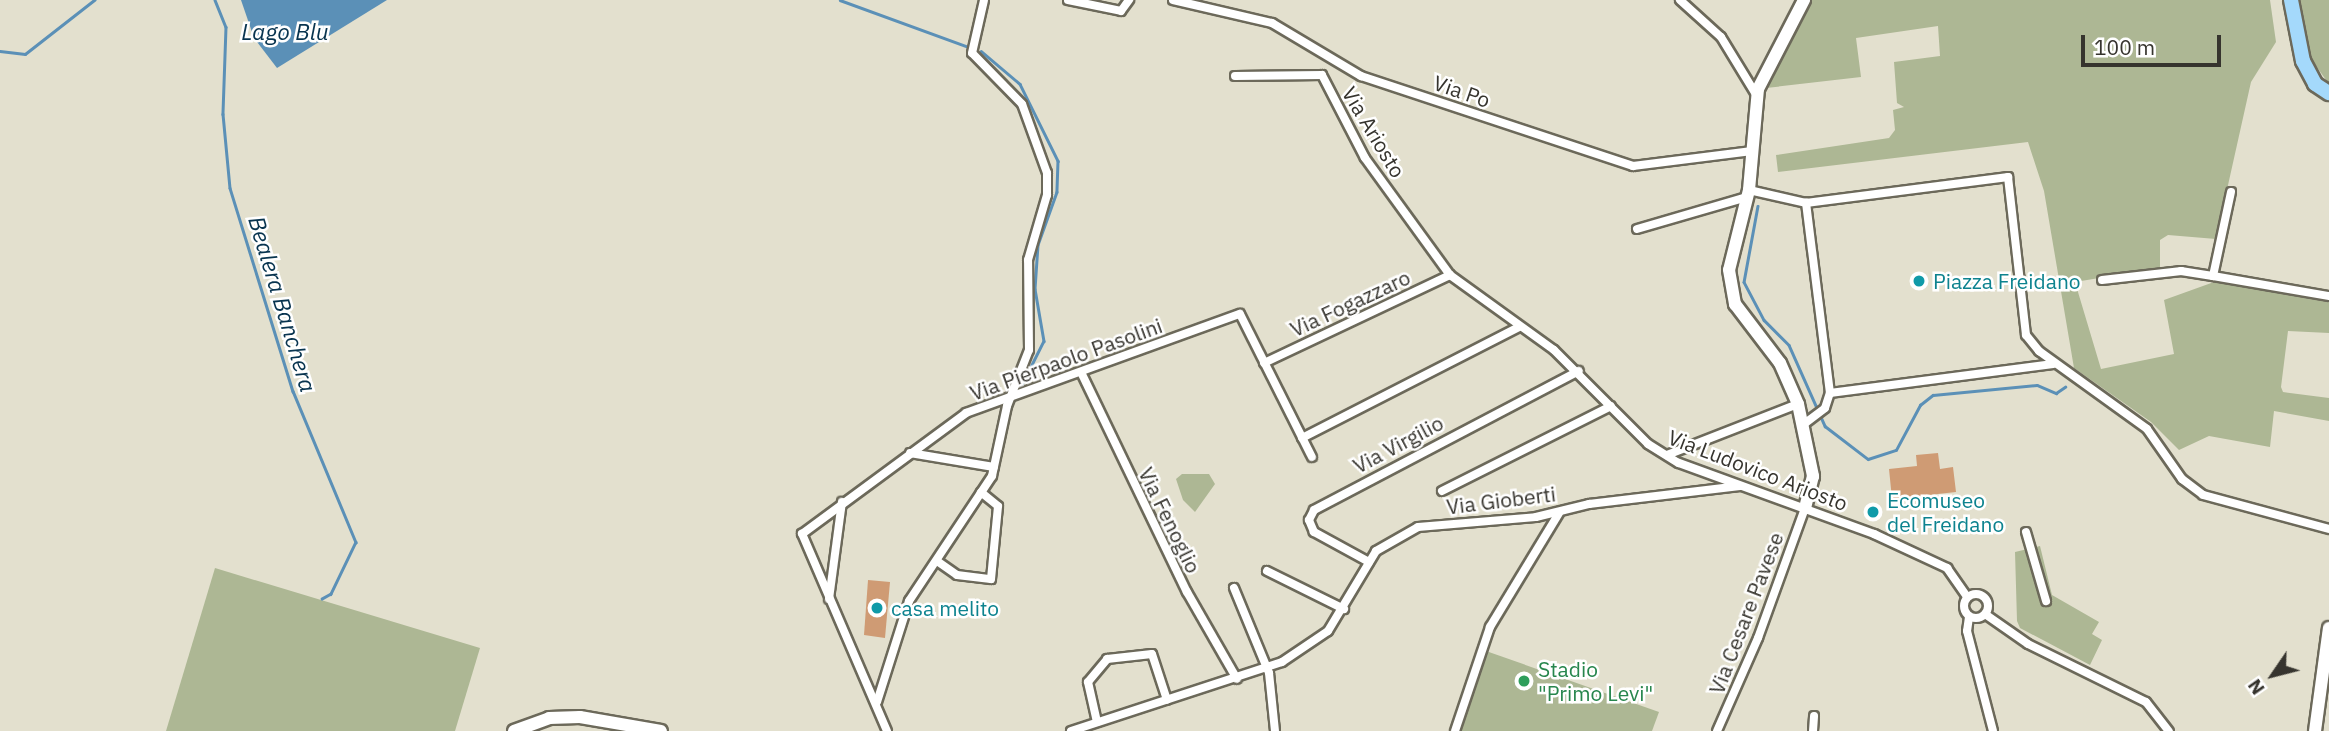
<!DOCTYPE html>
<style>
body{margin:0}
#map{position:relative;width:2329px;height:731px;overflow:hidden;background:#e3e0ce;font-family:"IBM Plex Sans",sans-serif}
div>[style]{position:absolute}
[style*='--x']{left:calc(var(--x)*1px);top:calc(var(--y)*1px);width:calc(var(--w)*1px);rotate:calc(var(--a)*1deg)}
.green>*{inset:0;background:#adb794}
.water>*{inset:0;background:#5b90b7}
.stream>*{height:2.5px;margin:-1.25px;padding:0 1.25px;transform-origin:1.25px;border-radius:1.25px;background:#5b90b7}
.building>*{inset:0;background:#cf9b74}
.roads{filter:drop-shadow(2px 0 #6c695a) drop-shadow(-2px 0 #6c695a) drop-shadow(0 2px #6c695a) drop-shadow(0 -2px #6c695a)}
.street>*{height:8px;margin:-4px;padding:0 4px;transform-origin:4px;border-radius:4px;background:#fff}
.street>.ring{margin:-4px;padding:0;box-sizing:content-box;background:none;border:8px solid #fff;border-radius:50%}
.secondary>*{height:12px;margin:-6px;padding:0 6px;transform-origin:6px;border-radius:6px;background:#fff}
.highway>*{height:14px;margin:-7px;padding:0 7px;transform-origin:7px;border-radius:7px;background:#a4d9fb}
.dots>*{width:19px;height:19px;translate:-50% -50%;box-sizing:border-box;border:4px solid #fff;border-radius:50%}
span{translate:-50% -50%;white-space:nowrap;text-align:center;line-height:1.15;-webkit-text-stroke:5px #fff;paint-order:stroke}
.street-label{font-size:21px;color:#36342e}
.culture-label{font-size:21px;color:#0d838f}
.left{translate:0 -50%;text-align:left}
.leisure-label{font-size:21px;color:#27864d}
.water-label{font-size:23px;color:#08344f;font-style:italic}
.north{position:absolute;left:2238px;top:640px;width:70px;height:70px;-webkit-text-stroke:5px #fff;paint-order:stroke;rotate:235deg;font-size:19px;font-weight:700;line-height:28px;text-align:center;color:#36342e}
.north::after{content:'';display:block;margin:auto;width:24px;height:32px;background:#36342e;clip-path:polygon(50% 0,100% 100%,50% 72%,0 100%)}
.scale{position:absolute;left:2081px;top:35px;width:140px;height:32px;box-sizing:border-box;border:4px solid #36342e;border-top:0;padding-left:9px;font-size:21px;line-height:24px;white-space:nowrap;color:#36342e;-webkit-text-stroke:5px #fff;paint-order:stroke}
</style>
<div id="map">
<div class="green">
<div style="clip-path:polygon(1809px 0,2270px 0,2276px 42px,2251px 82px,2216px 239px,2168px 235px,2160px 240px,2160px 268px,2075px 282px,2101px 369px,2174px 354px,2164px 300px,2214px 282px,2329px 301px,2329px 333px,2288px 331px,2281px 387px,2283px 392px,2329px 398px,2329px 421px,2274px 411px,2270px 447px,2209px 436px,2179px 450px,2151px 422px,2074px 368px,2044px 191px,2028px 142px,1778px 172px,1776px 155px,1889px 138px,1895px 130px,1893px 110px,1904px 107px,1897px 103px,1894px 62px,1940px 56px,1938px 26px,1856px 38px,1861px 77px,1766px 88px)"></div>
<div style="clip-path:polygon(2299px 0,2329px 0,2329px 84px,2311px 59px)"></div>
<div style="clip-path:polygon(1182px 474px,1209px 474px,1215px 484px,1195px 512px,1183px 500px,1176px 479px)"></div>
<div style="clip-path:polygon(2040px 546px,2052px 595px,2099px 622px,2092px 634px,2102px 640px,2090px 665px,2020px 628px,2017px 621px,2015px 552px)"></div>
<div style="clip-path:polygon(215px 568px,480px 648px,455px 731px,166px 731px)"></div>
<div style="clip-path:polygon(1486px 651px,1659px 712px,1652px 731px,1458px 731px)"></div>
</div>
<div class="water">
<div style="clip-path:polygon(241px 0,387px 0,277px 68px,254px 38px)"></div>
</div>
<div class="stream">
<div style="--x:215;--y:0;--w:29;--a:68"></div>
<div style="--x:226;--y:27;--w:87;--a:92"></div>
<div style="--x:223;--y:114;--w:74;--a:84.6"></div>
<div style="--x:230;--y:188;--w:213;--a:72.8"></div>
<div style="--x:293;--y:391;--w:164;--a:67.4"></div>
<div style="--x:356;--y:542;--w:58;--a:115.7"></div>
<div style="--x:331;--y:594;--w:10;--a:151"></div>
<div style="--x:840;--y:0;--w:134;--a:20.1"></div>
<div style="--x:0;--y:51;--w:25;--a:7"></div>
<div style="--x:25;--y:54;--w:88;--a:-38"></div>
<div style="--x:981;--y:51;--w:51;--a:40.2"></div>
<div style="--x:1020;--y:84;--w:86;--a:63.7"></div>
<div style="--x:1058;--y:161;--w:31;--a:92"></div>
<div style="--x:1057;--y:192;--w:56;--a:109.7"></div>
<div style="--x:1038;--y:245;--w:44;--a:93.9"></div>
<div style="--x:1035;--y:289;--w:53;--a:80.2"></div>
<div style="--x:1044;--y:341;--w:49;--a:116.6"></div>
<div style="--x:1758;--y:206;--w:77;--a:100.4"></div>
<div style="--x:1744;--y:282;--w:43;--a:62.2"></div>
<div style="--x:1764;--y:320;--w:35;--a:45"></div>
<div style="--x:1789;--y:345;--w:89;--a:66"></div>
<div style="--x:1825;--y:426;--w:54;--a:37.5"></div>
<div style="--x:1868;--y:459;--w:29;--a:-18"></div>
<div style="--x:1896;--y:450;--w:51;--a:-61.9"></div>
<div style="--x:1920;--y:405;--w:16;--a:-38"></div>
<div style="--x:1933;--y:395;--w:104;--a:-5.5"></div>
<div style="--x:2037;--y:385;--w:21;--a:23"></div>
<div style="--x:2056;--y:393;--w:11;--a:-34"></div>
</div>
<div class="building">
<div style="clip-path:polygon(1938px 453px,1940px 469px,1953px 467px,1956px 492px,1892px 499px,1889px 469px,1917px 466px,1916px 455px)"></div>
<div style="clip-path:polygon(868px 580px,890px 582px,885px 638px,864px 635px)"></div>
</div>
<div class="roads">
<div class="street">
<div style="--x:1068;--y:0;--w:54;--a:11.7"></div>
<div style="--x:1121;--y:11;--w:14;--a:-54"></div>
<div style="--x:1173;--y:0;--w:102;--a:13.1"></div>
<div style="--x:1272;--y:23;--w:104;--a:30.8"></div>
<div style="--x:1361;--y:76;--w:287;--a:18.3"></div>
<div style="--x:1633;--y:166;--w:120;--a:-7.2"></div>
<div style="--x:1680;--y:0;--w:55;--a:42.1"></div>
<div style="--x:1721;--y:37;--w:69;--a:58.6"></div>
<div style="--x:1235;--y:76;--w:87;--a:-0.7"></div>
<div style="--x:1322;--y:75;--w:93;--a:62.6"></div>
<div style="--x:1365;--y:158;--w:145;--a:54"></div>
<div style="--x:1450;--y:275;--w:128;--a:35.8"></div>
<div style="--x:1554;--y:350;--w:133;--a:45"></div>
<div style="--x:1648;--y:444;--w:36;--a:32"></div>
<div style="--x:1679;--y:463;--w:208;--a:20"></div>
<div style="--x:1874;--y:534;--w:81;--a:25"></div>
<div style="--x:1947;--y:568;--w:35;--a:55"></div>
<div style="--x:1749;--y:190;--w:58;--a:12.8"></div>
<div style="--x:1806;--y:203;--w:204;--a:-7.3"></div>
<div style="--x:2008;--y:177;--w:159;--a:83.5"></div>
<div style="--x:2026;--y:335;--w:21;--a:51"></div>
<div style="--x:2039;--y:351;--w:133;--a:35.8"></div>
<div style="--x:2147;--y:429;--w:61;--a:55"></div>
<div style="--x:2182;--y:479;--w:26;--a:37"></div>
<div style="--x:2203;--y:495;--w:131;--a:15.1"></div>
<div style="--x:2231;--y:192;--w:86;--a:102.1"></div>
<div style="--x:2213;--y:276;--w:118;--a:9.8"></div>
<div style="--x:1637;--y:229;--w:115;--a:-16.2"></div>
<div style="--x:2102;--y:280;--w:80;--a:-6.5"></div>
<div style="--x:2181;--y:271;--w:32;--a:9"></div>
<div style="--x:1264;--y:363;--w:206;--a:-25.3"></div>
<div style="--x:1081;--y:372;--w:244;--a:64.3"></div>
<div style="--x:1187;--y:592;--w:100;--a:60.1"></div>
<div style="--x:1830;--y:393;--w:225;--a:-7.4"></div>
<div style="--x:1804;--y:424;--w:26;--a:-37"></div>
<div style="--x:1825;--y:408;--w:16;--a:-72"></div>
<div style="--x:1830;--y:393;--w:192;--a:-97.2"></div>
<div style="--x:1302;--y:438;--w:244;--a:-27.1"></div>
<div style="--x:910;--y:453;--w:85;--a:9.5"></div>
<div style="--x:1667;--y:455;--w:141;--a:-21.3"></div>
<div style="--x:1442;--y:491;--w:189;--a:-26.7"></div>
<div style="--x:2026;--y:532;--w:72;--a:73.8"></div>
<div style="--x:937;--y:561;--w:24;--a:35"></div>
<div style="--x:957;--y:575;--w:34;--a:7"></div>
<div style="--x:991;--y:579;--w:73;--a:-84.5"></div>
<div style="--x:998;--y:506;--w:22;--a:-141"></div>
<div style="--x:1369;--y:562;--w:63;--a:-151.4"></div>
<div style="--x:1314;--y:532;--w:13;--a:-113"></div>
<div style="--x:1309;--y:520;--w:11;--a:-63"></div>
<div style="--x:1314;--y:510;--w:299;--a:-27.7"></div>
<div style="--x:1267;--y:571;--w:86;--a:26.3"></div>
<div style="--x:1234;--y:588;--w:92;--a:67.6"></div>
<div style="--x:1269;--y:673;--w:58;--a:84.1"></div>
<div class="ring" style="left:1964px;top:594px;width:16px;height:16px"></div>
<div style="--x:829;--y:599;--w:98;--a:-82.4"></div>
<div style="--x:1985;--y:614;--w:52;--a:34.9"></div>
<div style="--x:2028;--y:644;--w:131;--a:26.2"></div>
<div style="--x:2146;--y:702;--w:37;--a:52"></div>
<div style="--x:1969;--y:617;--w:14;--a:98"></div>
<div style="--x:1967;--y:631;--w:103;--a:75.4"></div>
<div style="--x:877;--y:702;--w:106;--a:-72.4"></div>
<div style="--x:909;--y:601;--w:150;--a:-56.4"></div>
<div style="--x:992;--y:476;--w:72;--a:-77.9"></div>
<div style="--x:1007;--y:406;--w:60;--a:-68.6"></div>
<div style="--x:1029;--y:350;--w:90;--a:-90.6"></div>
<div style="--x:1028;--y:260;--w:68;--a:-73.7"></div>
<div style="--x:1047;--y:195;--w:22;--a:-90"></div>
<div style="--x:1047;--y:173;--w:73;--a:-109.9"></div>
<div style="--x:1022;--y:104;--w:71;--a:-134.4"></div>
<div style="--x:972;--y:53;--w:54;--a:-77.2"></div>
<div style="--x:1097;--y:722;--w:41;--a:-102.7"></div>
<div style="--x:1088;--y:682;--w:30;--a:-50"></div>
<div style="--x:1107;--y:659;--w:45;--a:-6.3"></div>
<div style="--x:1152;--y:654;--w:48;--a:71.9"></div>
<div style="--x:887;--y:731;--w:215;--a:-113.3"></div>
<div style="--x:802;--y:534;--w:204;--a:-36.4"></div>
<div style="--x:966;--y:413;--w:291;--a:-19.9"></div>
<div style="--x:1240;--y:314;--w:160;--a:63.3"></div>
<div style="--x:1071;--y:731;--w:222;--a:-18.1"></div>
<div style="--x:1282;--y:662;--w:55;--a:-34"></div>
<div style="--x:1328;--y:631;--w:93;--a:-59"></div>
<div style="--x:1376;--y:551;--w:48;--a:-29.7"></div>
<div style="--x:1418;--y:527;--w:118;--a:-4.8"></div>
<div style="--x:1536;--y:517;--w:55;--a:-13.8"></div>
<div style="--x:1589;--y:504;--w:152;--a:-6.8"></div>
<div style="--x:1455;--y:731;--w:110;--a:-71.4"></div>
<div style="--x:1490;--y:627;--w:133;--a:-58.8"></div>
<div style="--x:1717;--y:731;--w:102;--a:-66.2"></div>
<div style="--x:1758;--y:638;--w:138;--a:-70.1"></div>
<div style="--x:1813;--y:731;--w:15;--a:-86"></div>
</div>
<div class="secondary">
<div style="--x:1804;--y:0;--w:100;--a:117.3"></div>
<div style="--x:1758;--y:89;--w:101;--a:95.1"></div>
<div style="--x:1749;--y:190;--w:82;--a:104"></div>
<div style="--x:1729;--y:270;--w:35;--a:80"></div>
<div style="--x:1735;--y:304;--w:74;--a:52.7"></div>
<div style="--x:1780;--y:363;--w:45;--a:66.3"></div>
<div style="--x:1798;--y:404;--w:74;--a:78.2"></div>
<div style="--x:1813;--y:476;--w:33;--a:104"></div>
<div style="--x:514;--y:731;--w:37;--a:-20"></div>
<div style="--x:549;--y:718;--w:31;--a:-2"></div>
<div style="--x:580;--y:717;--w:82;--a:9.8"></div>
<div style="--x:2315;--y:731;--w:104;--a:-82.3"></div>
</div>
<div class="highway">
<div style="--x:2291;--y:0;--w:62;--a:78.9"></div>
<div style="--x:2303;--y:61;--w:26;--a:62"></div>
<div style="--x:2315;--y:84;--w:17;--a:33"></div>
</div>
</div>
<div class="dots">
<div style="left:1919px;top:281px;background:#0f9aa8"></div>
<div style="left:1873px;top:512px;background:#0f9aa8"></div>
<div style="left:877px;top:608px;background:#0f9aa8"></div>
<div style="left:1524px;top:681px;background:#2e9e5b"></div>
</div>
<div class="street-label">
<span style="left:1462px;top:91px;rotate:19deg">Via Po</span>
<span style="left:1374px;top:132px;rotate:59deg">Via Ariosto</span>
<span style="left:1350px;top:303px;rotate:-25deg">Via Fogazzaro</span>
<span style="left:1066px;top:359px;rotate:-20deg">Via Pierpaolo Pasolini</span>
<span style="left:1398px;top:444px;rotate:-28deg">Via Virgilio</span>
<span style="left:1758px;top:470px;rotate:21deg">Via Ludovico Ariosto</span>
<span style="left:1501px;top:500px;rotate:-7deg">Via Gioberti</span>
<span style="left:1170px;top:520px;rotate:64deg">Via Fenoglio</span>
<span style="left:1746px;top:613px;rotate:-69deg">Via Cesare Pavese</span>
</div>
<div class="culture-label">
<span class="left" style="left:1933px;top:281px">Piazza Freidano</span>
<span class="left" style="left:1887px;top:512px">Ecomuseo<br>del Freidano</span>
<span class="left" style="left:891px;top:608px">casa melito</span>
</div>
<div class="leisure-label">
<span class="left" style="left:1538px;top:681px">Stadio<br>"Primo Levi"</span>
</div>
<div class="water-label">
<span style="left:285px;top:31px">Lago Blu</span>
<span style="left:283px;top:304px;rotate:73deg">Bealera Banchera</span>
</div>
<div class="north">N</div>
<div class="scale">100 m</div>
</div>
